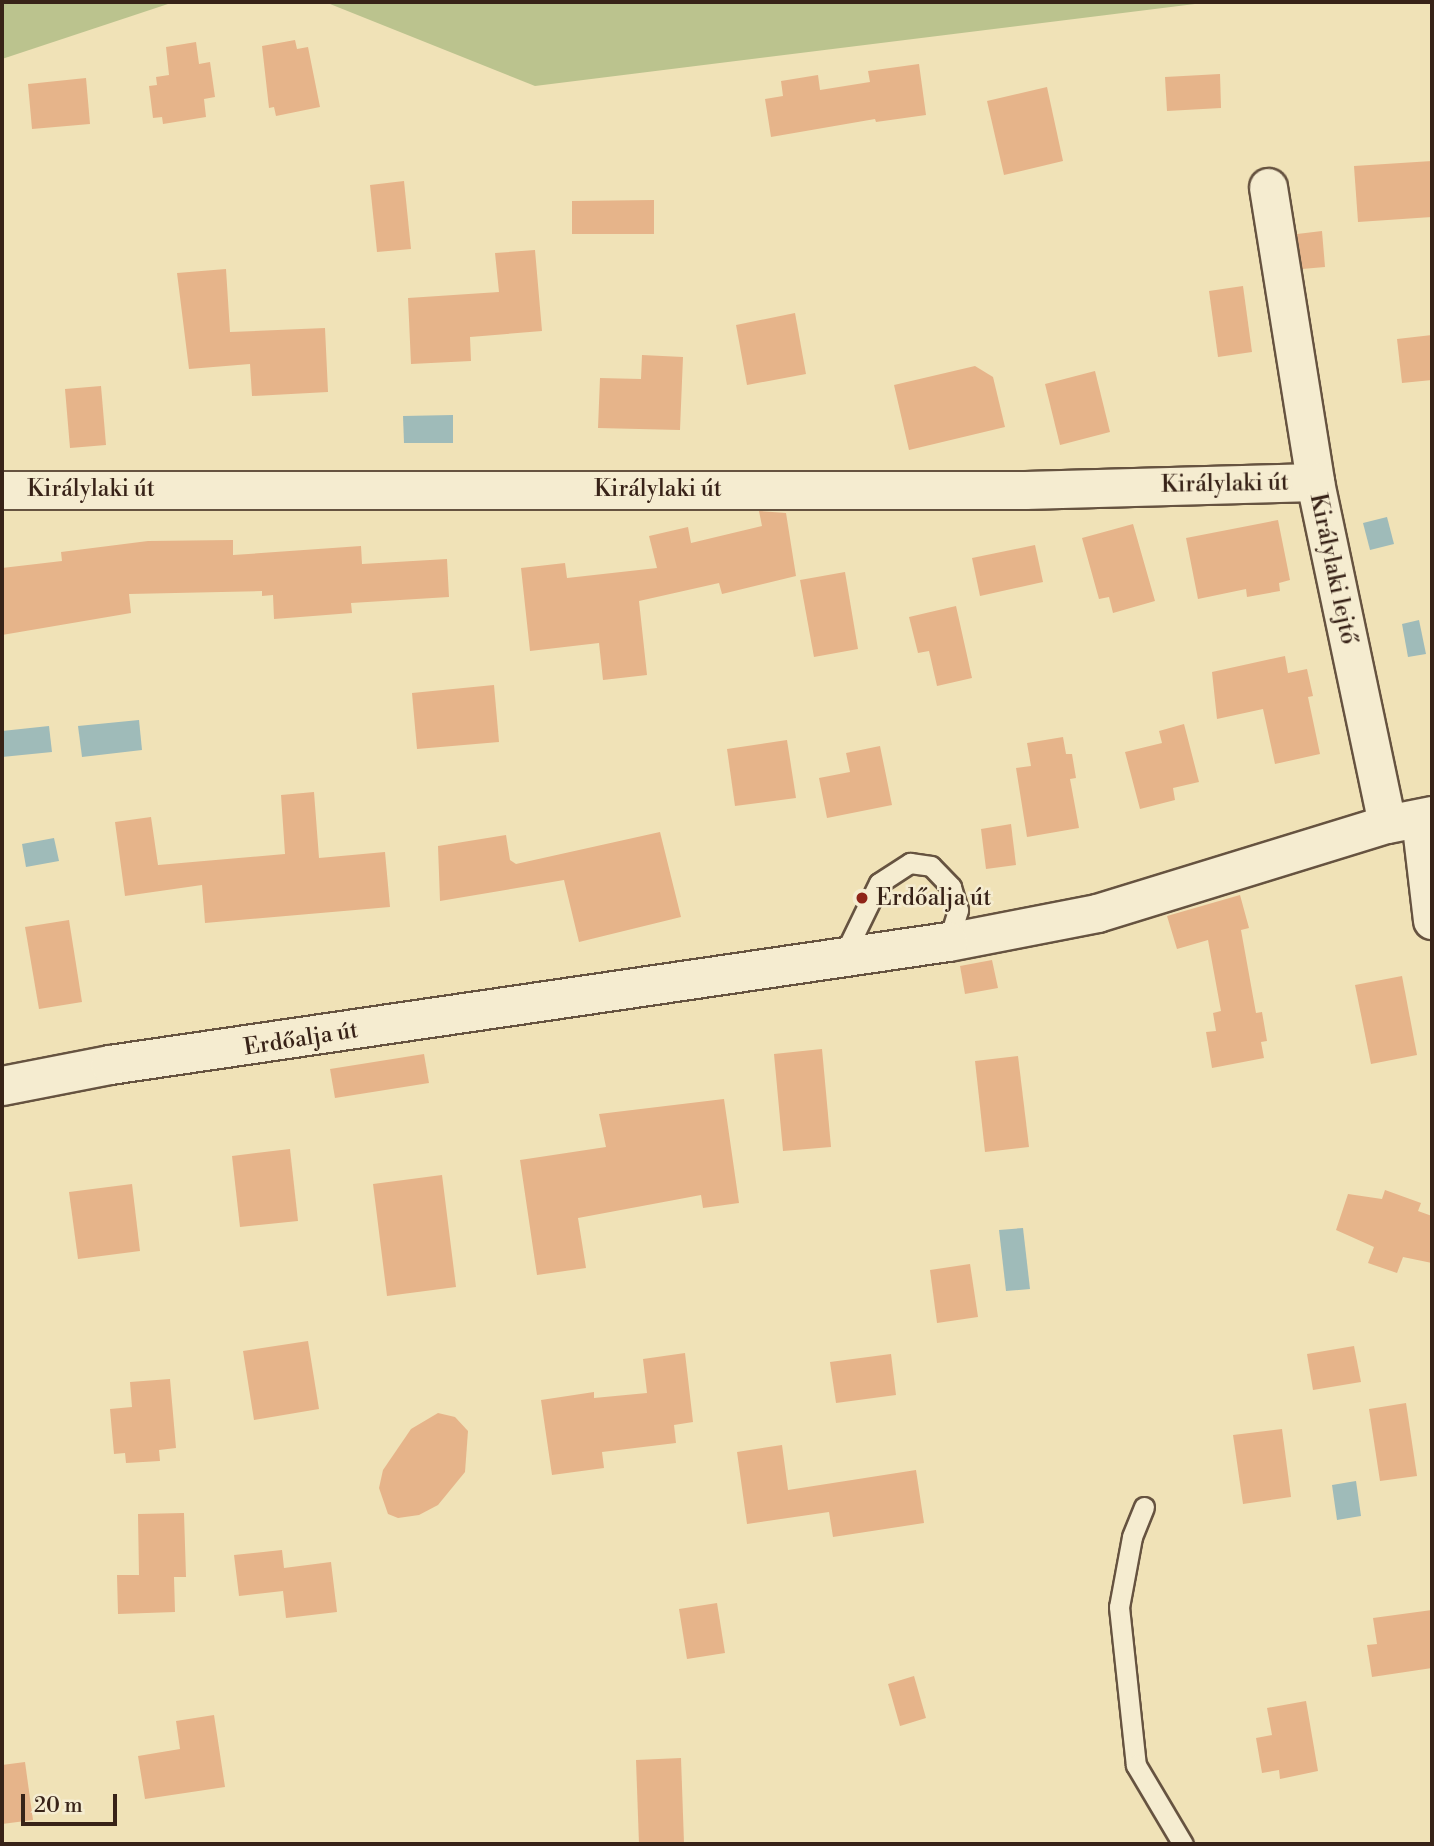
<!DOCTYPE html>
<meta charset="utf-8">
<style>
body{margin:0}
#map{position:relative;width:1434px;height:1846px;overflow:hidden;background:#f0e2b7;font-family:"Libre Bodoni",serif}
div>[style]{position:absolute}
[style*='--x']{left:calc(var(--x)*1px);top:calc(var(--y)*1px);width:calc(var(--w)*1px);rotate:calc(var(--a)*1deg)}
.green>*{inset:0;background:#bbc38e}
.water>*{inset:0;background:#9fbbb9}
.building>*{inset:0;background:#e6b48a}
.roads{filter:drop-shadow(2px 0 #665340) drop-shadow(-2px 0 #665340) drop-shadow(0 2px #665340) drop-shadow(0 -2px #665340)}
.service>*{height:19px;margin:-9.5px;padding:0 9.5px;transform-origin:9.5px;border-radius:9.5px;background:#f5ecd0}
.minor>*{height:37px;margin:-18.5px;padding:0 18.5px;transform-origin:18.5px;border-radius:18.5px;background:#f5ecd0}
.tertiary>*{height:38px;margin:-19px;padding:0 19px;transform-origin:19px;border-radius:19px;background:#f5ecd0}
.dots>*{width:19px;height:19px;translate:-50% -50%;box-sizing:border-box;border:4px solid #f5ecd0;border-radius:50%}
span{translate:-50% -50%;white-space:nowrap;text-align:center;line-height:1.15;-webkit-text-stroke:5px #f5ecd0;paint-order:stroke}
.street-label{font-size:23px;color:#382318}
.poi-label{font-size:23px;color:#382318}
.left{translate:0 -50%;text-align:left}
.frame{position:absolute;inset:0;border:4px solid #382318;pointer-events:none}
.scale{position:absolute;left:21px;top:1794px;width:96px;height:32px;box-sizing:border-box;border:4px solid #382318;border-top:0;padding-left:9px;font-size:21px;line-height:24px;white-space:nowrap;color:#382318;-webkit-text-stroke:5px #f5ecd0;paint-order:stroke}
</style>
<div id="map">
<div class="green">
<div style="clip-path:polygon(2px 2px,174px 2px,2px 59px)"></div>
<div style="clip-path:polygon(325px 2px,1211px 2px,535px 86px)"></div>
</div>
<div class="water">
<div style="clip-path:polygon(453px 415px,453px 443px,404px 443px,403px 416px)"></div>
<div style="clip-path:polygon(1387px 517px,1394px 544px,1370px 550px,1363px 523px)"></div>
<div style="clip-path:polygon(1419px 620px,1426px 654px,1408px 657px,1402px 624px)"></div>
<div style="clip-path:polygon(139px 720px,142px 750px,82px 757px,78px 726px)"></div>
<div style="clip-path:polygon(49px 726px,52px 752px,2px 757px,2px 731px)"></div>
<div style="clip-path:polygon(54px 838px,59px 861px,26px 867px,22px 844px)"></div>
<div style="clip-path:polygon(1023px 1228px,1030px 1289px,1006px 1291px,999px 1230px)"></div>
<div style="clip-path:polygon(1356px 1481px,1361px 1516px,1337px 1520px,1332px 1485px)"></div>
</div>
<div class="building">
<div style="clip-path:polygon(295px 40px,297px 49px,308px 47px,320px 107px,276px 116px,274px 107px,269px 108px,262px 46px)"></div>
<div style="clip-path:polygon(196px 42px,199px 64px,210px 62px,215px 97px,204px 99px,206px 117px,163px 124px,162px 117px,153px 118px,149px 86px,157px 85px,156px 77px,169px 75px,166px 47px)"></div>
<div style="clip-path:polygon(919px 64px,926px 115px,876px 122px,875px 119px,771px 137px,765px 99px,783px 96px,781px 81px,818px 75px,820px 90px,870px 82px,868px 71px)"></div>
<div style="clip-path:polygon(1220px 74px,1221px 108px,1167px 111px,1165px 77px)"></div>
<div style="clip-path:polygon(86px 78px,90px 124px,32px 129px,28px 84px)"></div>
<div style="clip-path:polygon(1047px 87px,1063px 161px,1004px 175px,987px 101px)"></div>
<div style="clip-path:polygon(1432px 161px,1432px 217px,1358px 222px,1354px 166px)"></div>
<div style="clip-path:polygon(404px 181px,411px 249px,377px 252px,370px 185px)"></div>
<div style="clip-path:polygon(654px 200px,654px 234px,572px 234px,572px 201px)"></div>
<div style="clip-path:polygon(1322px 231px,1325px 267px,1302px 269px,1297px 234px)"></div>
<div style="clip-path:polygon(535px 250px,542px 331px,470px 337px,471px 361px,411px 364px,408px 298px,499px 292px,495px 253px)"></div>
<div style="clip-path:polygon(226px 269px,230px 332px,325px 328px,328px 392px,252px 396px,250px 364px,189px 369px,177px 273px)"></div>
<div style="clip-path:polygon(1243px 286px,1252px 352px,1218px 357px,1209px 291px)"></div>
<div style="clip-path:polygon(795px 313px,806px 374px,747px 385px,736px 325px)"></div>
<div style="clip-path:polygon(1432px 335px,1432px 380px,1402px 383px,1397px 339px)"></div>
<div style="clip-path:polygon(642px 355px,683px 357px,680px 430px,598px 428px,600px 378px,641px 379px)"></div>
<div style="clip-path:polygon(975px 366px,993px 377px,1005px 427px,909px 450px,894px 385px)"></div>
<div style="clip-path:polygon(1095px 371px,1110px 432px,1060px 445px,1045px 384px)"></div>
<div style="clip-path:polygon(101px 386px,106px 445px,70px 448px,65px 389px)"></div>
<div style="clip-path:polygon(759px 511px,786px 513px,796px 576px,722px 594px,719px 583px,639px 601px,647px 675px,603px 680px,599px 643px,530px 651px,521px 568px,565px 563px,567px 578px,657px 568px,649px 536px,688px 527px,691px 543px,762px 526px)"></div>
<div style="clip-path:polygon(1278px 520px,1290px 580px,1279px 583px,1280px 591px,1247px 597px,1246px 589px,1198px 599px,1186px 538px)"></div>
<div style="clip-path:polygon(1133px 524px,1155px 601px,1113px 613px,1109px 597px,1099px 599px,1082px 538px)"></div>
<div style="clip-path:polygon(233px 540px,233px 555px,361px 546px,362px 564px,447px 559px,449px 597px,351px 603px,352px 613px,274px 619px,273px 595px,262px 596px,262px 591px,129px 594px,131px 613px,2px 635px,2px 568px,62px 561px,61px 552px,148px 541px)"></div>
<div style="clip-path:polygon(1035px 545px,1043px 582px,980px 596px,972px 558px)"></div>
<div style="clip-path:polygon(845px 572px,858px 649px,814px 657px,800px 580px)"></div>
<div style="clip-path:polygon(956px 606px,972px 678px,937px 686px,929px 651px,918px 653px,909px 617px)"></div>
<div style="clip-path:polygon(1285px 656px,1288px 673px,1307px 669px,1313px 696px,1308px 697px,1320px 754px,1275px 764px,1263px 709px,1217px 719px,1212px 672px)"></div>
<div style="clip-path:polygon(494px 685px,499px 742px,417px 749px,412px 693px)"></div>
<div style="clip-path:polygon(1184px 724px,1199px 782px,1173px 788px,1175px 800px,1140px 809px,1125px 752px,1162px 743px,1159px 731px)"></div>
<div style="clip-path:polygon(1063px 737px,1066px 754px,1072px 754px,1076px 778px,1070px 779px,1079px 828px,1027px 837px,1016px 768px,1031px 766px,1027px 743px)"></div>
<div style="clip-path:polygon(787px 740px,796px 798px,735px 806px,727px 749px)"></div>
<div style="clip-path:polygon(880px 746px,892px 805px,827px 818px,819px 778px,850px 772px,846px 753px)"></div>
<div style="clip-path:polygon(314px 792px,319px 858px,385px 852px,390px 907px,205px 923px,202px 885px,125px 896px,115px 822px,151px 817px,158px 865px,285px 854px,281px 795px)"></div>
<div style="clip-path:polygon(1011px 824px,1016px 865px,986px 869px,981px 829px)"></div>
<div style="clip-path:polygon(660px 832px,681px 917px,579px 942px,564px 880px,440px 901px,438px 846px,506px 835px,510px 860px,516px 864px)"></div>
<div style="clip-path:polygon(1240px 895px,1249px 928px,1241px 930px,1256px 1013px,1262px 1012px,1267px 1041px,1261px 1042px,1264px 1058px,1212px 1068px,1206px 1032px,1216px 1031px,1213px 1013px,1221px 1011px,1208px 940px,1177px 949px,1167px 916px)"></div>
<div style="clip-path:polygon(69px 920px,82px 1002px,39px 1009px,25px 927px)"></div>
<div style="clip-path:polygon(992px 960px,998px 988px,965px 994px,960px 966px)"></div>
<div style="clip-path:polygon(1402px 976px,1417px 1055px,1371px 1064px,1355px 985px)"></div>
<div style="clip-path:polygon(822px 1049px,831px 1147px,783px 1151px,774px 1054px)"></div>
<div style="clip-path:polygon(424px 1054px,429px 1083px,335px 1098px,330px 1069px)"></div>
<div style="clip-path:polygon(1018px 1056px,1029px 1147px,985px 1152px,975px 1061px)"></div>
<div style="clip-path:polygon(724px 1099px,739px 1203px,703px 1208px,701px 1195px,578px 1218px,586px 1268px,537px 1275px,520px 1160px,606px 1147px,599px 1114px)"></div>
<div style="clip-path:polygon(290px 1149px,298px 1221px,240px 1227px,232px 1156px)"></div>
<div style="clip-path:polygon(442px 1175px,456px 1287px,387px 1296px,373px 1184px)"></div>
<div style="clip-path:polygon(132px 1184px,140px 1251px,78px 1259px,69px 1192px)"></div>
<div style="clip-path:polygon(1385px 1190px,1421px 1203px,1418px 1211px,1432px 1216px,1432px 1263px,1403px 1257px,1397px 1273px,1368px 1263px,1374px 1247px,1336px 1230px,1348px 1194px,1382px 1199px)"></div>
<div style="clip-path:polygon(970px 1264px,978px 1317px,937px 1323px,930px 1270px)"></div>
<div style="clip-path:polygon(308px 1341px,319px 1409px,254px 1420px,243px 1351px)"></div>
<div style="clip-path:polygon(1354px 1346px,1361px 1382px,1313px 1390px,1307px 1354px)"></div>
<div style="clip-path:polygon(685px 1353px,693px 1422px,674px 1425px,676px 1443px,602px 1452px,604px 1468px,552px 1475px,541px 1400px,594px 1392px,594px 1398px,647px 1393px,643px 1359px)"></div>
<div style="clip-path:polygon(891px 1354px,896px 1395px,836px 1403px,830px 1362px)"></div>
<div style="clip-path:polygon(170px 1379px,176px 1448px,159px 1450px,160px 1461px,126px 1463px,125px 1453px,114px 1454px,110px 1409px,132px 1407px,130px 1382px)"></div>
<div style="clip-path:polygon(1406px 1403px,1417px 1476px,1380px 1481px,1369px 1409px)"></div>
<div style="clip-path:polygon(438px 1413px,455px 1417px,468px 1431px,465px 1472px,438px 1505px,419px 1515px,398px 1518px,388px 1514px,379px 1488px,383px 1470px,411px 1429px)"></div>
<div style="clip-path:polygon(1282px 1429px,1291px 1497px,1243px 1504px,1233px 1435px)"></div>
<div style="clip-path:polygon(782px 1445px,788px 1490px,916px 1470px,924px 1523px,833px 1537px,829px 1512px,747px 1524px,737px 1452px)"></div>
<div style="clip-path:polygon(184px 1513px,186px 1577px,174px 1577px,175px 1612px,118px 1614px,117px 1575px,139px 1575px,138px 1514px)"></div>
<div style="clip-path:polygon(282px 1550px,284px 1568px,331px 1562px,337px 1612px,286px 1618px,283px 1591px,239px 1596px,234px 1555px)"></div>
<div style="clip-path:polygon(717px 1603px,725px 1653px,687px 1659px,679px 1609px)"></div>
<div style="clip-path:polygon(1432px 1610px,1432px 1668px,1372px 1677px,1367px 1645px,1377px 1644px,1373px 1618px)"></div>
<div style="clip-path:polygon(914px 1676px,926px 1718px,900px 1726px,888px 1684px)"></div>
<div style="clip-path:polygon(1306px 1701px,1318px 1771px,1280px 1779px,1279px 1770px,1262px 1773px,1256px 1738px,1272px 1735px,1267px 1708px)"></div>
<div style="clip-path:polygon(214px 1715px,225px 1787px,145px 1799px,138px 1756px,180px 1749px,176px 1721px)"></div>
<div style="clip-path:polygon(681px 1758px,684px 1843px,639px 1844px,636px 1760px)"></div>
<div style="clip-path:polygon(25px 1762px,33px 1820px,2px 1824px,2px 1765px)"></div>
</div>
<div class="roads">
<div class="service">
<div style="--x:843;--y:957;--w:82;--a:-64.1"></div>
<div style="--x:879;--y:883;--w:37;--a:-33"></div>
<div style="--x:910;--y:863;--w:21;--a:8"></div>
<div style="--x:931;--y:866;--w:29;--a:46"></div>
<div style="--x:951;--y:887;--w:24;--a:73"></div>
<div style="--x:958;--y:910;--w:34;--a:107"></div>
<div style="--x:1144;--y:1507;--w:32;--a:112"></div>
<div style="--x:1132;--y:1537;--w:71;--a:100.5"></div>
<div style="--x:1119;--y:1607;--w:159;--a:83.9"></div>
<div style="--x:1136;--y:1765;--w:92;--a:59.3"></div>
</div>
<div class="minor">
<div style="--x:1268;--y:187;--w:299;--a:80.9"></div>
<div style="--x:1315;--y:482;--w:349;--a:78.1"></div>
<div style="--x:2;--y:490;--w:1023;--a:0"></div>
<div style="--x:1025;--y:490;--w:290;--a:-1.6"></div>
<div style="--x:1420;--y:818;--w:103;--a:83.3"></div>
<div style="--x:948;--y:942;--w:152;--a:-11"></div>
<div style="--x:1097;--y:913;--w:303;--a:-17.1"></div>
<div style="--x:1387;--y:824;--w:46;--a:-11.3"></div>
</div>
<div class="tertiary">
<div style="--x:2;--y:1086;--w:110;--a:-11"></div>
<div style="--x:110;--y:1065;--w:847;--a:-8.35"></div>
</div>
</div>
<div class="dots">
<div style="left:862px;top:898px;background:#8f2418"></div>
</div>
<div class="street-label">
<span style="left:1225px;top:484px;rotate:-1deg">Királylaki út</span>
<span style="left:91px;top:489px">Királylaki út</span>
<span style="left:658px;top:489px">Királylaki út</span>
<span style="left:1333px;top:569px;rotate:78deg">Királylaki lejtő</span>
<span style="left:301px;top:1039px;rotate:-9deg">Erdőalja út</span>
</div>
<div class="poi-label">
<span class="left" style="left:876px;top:898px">Erdőalja út</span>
</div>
<div class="frame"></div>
<div class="scale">20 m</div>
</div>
